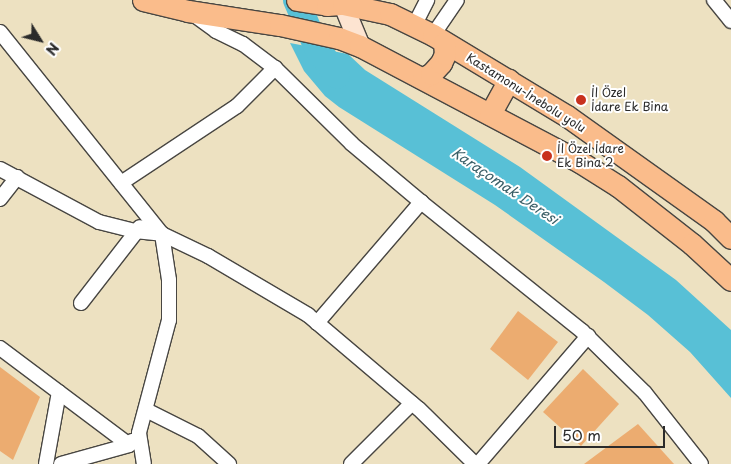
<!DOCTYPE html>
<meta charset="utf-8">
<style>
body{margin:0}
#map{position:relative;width:731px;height:464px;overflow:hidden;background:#ede1c1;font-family:"Playpen Sans",sans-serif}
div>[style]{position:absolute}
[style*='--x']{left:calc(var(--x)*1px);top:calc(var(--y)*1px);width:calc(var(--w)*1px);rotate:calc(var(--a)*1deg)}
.water>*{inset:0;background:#58c0d6}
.river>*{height:26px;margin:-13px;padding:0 13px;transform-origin:13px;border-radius:13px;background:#58c0d6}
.building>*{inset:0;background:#ecac70}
.roads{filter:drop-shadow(1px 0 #484642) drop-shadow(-1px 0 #484642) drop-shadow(0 1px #484642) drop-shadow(0 -1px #484642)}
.minor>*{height:14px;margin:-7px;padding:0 7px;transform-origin:7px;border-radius:7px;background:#fff}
.secondary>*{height:19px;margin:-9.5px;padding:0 9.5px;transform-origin:9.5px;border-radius:9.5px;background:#fde4d1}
.primary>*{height:21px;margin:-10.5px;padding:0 10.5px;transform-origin:10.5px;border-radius:10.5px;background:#fabc8b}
.dots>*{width:14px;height:14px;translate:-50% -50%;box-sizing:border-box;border:2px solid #fff;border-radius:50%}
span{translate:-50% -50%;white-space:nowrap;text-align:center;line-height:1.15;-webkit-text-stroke:4px #fff;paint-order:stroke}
.street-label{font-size:12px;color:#2b2b2b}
.poi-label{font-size:12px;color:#2b2b2b}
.left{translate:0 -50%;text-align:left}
.water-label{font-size:14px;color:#3b5f67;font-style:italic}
.north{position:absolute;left:15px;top:15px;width:50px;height:50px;-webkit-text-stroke:4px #fff;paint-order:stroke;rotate:126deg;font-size:14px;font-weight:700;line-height:20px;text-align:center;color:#2b2b2b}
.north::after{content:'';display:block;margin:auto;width:18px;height:22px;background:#2b2b2b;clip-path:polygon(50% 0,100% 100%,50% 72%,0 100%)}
.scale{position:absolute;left:554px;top:426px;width:111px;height:22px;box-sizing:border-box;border:2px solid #2b2b2b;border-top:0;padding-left:6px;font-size:15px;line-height:18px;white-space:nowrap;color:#2b2b2b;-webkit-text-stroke:4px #fff;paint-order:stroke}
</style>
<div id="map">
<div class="water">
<div style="clip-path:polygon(290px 43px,348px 54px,365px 70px,520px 167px,676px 280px,731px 330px,731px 398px,690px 352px,648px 315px,604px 282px,495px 205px,339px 107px,325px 96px,304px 71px)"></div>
</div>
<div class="river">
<div style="--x:296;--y:0;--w:52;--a:66.4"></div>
<div style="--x:317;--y:48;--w:34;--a:54"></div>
</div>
<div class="building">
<div style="clip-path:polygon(518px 311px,558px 342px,528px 380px,490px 349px)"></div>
<div style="clip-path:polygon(0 367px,40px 397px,13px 460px,0 451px)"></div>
<div style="clip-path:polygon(583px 369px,619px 404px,581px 446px,543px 412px)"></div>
<div style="clip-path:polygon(638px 424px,674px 464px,584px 464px)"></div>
</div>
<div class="roads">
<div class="minor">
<div style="--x:714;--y:0;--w:27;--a:51"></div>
<div style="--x:193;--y:14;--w:29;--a:36"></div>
<div style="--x:216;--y:31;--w:30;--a:26"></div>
<div style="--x:243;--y:44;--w:40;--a:37"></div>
<div style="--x:275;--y:68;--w:108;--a:44.6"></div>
<div style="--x:352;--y:144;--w:90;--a:40"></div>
<div style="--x:421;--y:202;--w:206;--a:38.7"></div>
<div style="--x:582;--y:331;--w:88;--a:44.5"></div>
<div style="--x:645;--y:393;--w:90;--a:51.7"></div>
<div style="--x:414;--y:26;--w:29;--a:-63"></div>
<div style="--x:0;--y:32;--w:259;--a:51.3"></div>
<div style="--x:162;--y:234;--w:47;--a:81.3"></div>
<div style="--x:169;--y:280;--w:40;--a:90"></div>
<div style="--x:169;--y:320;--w:117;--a:104.9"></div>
<div style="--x:139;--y:433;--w:31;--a:81"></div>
<div style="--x:433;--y:35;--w:42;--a:-55.6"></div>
<div style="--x:0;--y:169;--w:112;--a:28.2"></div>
<div style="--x:99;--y:222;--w:37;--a:14"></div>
<div style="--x:135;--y:231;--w:27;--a:6"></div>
<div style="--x:162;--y:234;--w:51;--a:25.6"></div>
<div style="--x:208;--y:256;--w:116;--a:30.5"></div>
<div style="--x:308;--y:315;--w:145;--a:40.3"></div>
<div style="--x:419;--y:409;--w:78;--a:44.5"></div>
<div style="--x:121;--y:183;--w:139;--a:-33.6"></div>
<div style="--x:237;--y:106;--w:54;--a:-45"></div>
<div style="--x:0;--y:199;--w:28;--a:-52"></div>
<div style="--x:81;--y:303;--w:96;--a:-52.2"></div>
<div style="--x:317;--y:323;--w:160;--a:-49.3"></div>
<div style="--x:0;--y:348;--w:161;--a:36.9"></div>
<div style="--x:146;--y:410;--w:58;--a:26.6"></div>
<div style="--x:198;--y:436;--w:42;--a:42.1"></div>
<div style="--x:46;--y:464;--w:73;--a:-79.8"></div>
<div style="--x:61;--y:464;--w:71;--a:-15.6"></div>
<div style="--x:129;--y:445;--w:5;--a:-53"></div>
<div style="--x:351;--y:464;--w:86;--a:-45"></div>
<div style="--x:478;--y:464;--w:169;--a:-49.3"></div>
</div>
<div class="secondary">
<div style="--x:341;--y:0;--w:50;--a:67.6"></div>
</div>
<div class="primary">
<div style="--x:143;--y:0;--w:46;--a:13.7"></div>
<div style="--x:188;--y:11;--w:93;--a:8.7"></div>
<div style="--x:280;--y:25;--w:60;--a:12.4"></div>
<div style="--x:339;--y:38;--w:22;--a:21"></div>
<div style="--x:360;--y:46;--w:249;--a:27.8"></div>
<div style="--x:580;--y:162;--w:45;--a:32.3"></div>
<div style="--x:618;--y:186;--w:94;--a:38.1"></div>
<div style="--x:692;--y:244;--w:53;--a:42.7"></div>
<div style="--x:297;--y:0;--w:30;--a:9"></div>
<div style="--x:327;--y:5;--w:16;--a:-4"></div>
<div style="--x:343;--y:4;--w:48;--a:12"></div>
<div style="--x:390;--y:14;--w:48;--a:26"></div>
<div style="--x:433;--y:35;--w:157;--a:31.2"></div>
<div style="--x:567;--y:116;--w:181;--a:35.5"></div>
<div style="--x:714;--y:221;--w:24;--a:45"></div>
<div style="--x:423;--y:78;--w:9;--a:-27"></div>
<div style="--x:431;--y:74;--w:15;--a:-48"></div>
<div style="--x:441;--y:63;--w:10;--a:-66"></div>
<div style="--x:445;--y:54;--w:11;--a:-95"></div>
<div style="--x:490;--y:114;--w:39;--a:-61"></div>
</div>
</div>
<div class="dots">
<div style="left:581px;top:100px;background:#c8321e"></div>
<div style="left:547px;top:156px;background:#c8321e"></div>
</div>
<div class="street-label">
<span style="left:526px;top:93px;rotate:32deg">Kastamonu-İnebolu yolu</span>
</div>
<div class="poi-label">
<span class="left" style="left:591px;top:100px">İl Özel<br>İdare Ek Bina</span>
<span class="left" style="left:557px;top:156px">İl Özel İdare<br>Ek Bina 2</span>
</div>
<div class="water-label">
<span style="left:505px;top:186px;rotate:34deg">Karaçomak Deresi</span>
</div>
<div class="north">N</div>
<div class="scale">50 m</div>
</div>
